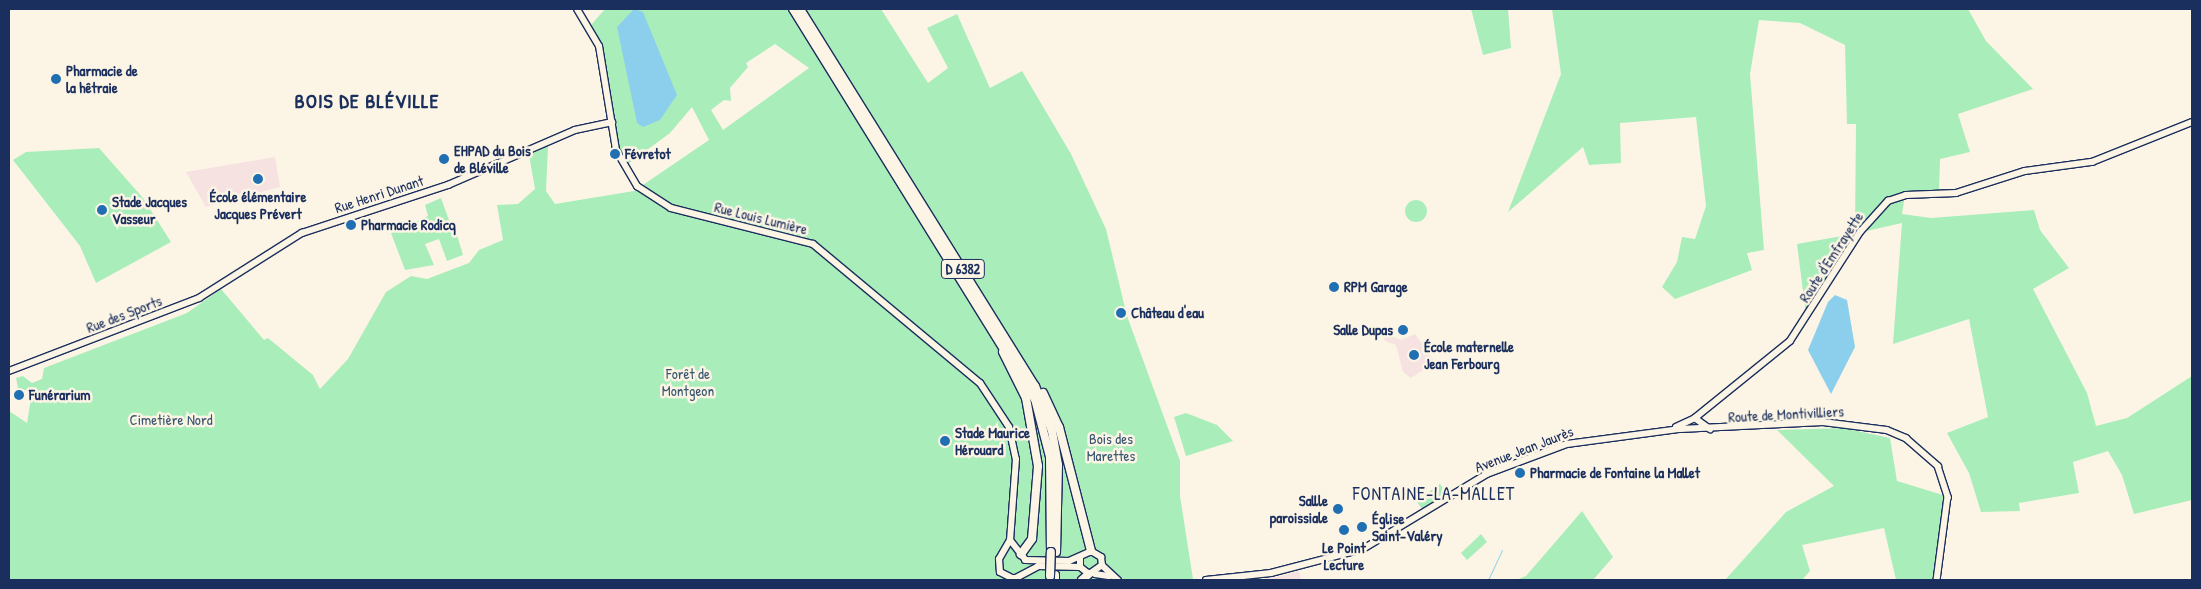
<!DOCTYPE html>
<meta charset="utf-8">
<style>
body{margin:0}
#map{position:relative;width:2201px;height:589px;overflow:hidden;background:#fcf5e5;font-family:"Patrick Hand",sans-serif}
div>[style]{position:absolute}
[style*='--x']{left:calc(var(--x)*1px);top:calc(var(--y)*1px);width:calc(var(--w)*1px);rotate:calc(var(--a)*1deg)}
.built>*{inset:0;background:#f6e2e1}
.green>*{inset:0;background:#a9eeba}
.round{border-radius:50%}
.water>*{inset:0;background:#8ccfed}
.stream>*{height:1px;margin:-0.5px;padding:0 0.5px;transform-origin:0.5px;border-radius:0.5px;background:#8ccfed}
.roads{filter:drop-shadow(1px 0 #1b2f5e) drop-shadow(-1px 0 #1b2f5e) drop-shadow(0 1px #1b2f5e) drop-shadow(0 -1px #1b2f5e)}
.tertiary>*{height:5.5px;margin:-2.75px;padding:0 2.75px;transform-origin:2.75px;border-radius:2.75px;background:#fcf5e5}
.secondary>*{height:6px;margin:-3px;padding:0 3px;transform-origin:3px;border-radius:3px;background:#fcf5e5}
.trunk>*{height:8px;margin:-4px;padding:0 4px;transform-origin:4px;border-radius:4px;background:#fcf5e5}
.bridges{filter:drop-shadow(1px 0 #1b2f5e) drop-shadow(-1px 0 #1b2f5e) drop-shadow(0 1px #1b2f5e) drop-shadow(0 -1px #1b2f5e)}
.trunk-bridge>*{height:8px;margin:-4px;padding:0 4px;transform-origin:4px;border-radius:4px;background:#fcf5e5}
.dots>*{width:14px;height:14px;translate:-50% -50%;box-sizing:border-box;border:2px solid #fcf5e5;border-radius:50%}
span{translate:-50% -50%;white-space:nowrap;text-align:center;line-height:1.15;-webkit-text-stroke:5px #fcf5e5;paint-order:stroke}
.shield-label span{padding:1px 4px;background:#fcf5e5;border:1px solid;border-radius:4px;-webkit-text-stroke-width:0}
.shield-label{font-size:14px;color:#1b2f5e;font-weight:700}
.poi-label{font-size:15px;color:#1b2f5e;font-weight:700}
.left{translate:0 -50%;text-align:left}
.right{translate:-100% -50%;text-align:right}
.street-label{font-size:15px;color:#1b2f5e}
.park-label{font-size:15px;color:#375570}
.quarter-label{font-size:18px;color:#1b2f5e;letter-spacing:1px}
.district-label{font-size:20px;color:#1b2f5e;font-weight:700;letter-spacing:1px}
.frame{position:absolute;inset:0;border:10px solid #1b2f5e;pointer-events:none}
</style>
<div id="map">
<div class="built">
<div style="clip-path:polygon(275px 157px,280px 187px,206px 207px,186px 172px)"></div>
<div style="clip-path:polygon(1382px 332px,1401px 340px,1415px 334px,1435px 362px,1411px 378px,1403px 372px,1396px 345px,1385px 341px)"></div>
<div style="clip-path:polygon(1299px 571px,1301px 580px,1255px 580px,1281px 576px)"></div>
</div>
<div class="green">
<div style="clip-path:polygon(evenodd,605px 9px,881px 9px,928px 83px,948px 68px,927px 28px,957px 14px,990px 88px,1022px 71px,1071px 154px,1106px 229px,1127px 316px,1180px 461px,1180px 496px,1193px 579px,9px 580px,9px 411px,27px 423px,32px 392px,18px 388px,16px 378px,23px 376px,32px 383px,42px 379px,44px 368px,187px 313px,221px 289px,264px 340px,268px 338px,313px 375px,320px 389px,348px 359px,386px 292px,411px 276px,427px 279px,469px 263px,479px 250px,503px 240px,497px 205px,518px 204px,535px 189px,529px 155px,548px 146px,546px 191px,555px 204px,634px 191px,709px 140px,692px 107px,670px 133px,628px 164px,619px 153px,603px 51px,591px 25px,605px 9px,775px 44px,809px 68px,723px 130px,711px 110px,724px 100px,731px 101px,730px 88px,748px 67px,746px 63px,775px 44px)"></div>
<div style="clip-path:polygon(1471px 9px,1508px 9px,1511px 48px,1483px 55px)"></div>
<div style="clip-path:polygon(1552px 9px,1968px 9px,1986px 41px,2033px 89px,1958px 114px,1970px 152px,1940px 159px,1939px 190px,1905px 195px,1902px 214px,1931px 218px,2034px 210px,2040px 230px,2069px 268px,2033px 289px,2087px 393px,2096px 426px,2127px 418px,2192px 376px,2192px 500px,2134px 514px,2122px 475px,2108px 451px,2073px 462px,2079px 493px,2019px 503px,2020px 511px,1981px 512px,1969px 473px,1947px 433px,1988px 417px,1969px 319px,1893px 344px,1902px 223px,1862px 232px,1806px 315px,1797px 244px,1842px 236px,1850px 227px,1855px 228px,1856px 124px,1847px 124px,1845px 45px,1800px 23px,1759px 20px,1750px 74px,1764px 250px,1747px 253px,1752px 270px,1675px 299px,1662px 287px,1677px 262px,1682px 237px,1695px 239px,1706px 206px,1696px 117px,1620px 123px,1621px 163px,1589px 165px,1583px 147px,1508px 212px,1561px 74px)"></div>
<div style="clip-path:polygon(99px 148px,143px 198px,171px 242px,96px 283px,80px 246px,13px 160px,26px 152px)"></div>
<div style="clip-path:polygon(441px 198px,450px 223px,436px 231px,454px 225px,463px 255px,447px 261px,439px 239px,425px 244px,434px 265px,405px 270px,391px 233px,428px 216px,425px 205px)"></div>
<div class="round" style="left:1405px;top:200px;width:22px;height:22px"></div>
<div style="clip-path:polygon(1186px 413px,1217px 425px,1233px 441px,1186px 456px,1174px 417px)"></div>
<div style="clip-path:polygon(1843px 428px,1890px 438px,1897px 481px,1946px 496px,1934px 580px,1896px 580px,1884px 528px,1802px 545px,1810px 571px,1802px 580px,1725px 580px,1786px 512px,1834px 486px,1777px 430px)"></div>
<div style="clip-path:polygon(1440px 484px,1448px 495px,1424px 511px,1416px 501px)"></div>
<div style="clip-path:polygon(1582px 511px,1613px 557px,1593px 580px,1516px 580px,1526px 576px)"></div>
<div style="clip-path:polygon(1481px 534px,1487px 542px,1467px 560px,1461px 553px)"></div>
</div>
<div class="water">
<div style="clip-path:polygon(634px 9px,643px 12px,677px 95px,660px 120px,643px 127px,637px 123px,617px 27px)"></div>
<div style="clip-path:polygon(1835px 295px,1847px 300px,1855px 347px,1831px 394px,1808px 350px,1828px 302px)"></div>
</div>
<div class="stream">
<div style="--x:1488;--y:580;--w:33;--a:-65"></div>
</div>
<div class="roads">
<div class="tertiary">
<div style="--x:9;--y:371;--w:204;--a:-21"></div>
<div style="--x:199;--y:298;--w:122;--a:-32.3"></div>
<div style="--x:302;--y:233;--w:154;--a:-18.2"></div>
<div style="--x:448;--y:185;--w:138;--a:-23.4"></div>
<div style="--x:575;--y:130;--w:38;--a:-12"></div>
<div style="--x:1695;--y:418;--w:122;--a:-39"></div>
<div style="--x:1790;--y:341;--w:130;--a:-57.3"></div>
<div style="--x:1860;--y:232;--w:42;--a:-47.9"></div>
<div style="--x:1888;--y:201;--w:19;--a:-18"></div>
<div style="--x:1906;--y:195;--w:50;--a:-2.3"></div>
<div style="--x:1956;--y:193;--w:72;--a:-17.7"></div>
<div style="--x:2025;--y:171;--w:68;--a:-7.7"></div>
<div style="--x:2092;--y:162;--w:108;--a:-21.8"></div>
<div style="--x:1695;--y:418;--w:19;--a:36"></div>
<div style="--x:1676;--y:427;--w:21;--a:-25"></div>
<div style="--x:1102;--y:565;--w:22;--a:43"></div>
<div style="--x:1095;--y:574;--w:15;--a:8"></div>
<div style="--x:1206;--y:580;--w:65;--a:-6.1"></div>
<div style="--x:1271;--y:573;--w:95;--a:-14.6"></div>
<div style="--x:1363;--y:549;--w:145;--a:-31.2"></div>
<div style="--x:1487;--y:474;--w:85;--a:-20.6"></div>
<div style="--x:1567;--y:444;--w:114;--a:-7.6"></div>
<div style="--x:1680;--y:429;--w:143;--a:-2.8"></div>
<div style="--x:1823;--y:422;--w:64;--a:7.1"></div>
<div style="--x:1887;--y:430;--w:21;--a:23"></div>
<div style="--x:1906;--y:438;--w:43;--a:41.2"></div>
<div style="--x:1938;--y:466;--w:33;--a:72"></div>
<div style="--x:1948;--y:497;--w:84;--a:97.5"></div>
</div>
<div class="secondary">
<div style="--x:577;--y:9;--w:43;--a:59.3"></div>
<div style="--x:599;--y:46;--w:105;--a:80.7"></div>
<div style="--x:616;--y:150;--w:42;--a:59.7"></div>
<div style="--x:637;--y:186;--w:40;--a:32.9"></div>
<div style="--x:671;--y:208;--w:146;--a:14.2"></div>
<div style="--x:813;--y:244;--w:217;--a:39.8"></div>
<div style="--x:980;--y:383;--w:53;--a:56.6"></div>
<div style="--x:1009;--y:427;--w:33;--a:78"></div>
<div style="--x:1016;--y:459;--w:81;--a:94.2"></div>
<div style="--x:1010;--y:540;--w:22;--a:120"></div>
<div style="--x:999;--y:559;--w:13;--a:86"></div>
<div style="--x:1000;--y:572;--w:16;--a:27"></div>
<div style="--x:1014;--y:579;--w:27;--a:-28"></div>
<div style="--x:1038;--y:566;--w:42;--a:1.4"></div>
<div style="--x:1010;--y:540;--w:23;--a:52"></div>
<div style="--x:1025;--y:560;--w:44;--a:1.3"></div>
<div style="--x:1069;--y:561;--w:24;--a:-24"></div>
<div style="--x:1091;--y:551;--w:12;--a:31"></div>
<div style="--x:1101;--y:557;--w:8;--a:83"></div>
<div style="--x:1102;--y:565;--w:16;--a:145"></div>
<div style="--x:1089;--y:574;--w:11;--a:-142"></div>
<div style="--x:1080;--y:567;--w:9;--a:-90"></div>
</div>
<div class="trunk">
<div style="--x:793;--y:9;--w:459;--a:58.2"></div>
<div style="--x:1035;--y:399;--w:60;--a:75.5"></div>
<div style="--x:1050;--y:457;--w:95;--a:89.4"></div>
<div style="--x:800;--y:9;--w:444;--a:58.1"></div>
<div style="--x:1035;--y:386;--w:48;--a:69.3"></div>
<div style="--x:1052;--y:431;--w:35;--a:80"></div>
<div style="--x:1058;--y:465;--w:87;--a:91.3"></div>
<div style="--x:1003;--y:352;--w:51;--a:63.4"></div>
<div style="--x:1026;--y:398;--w:69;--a:80"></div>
<div style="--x:1038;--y:466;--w:73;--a:94.7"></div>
<div style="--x:1032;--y:539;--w:19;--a:126"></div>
<div style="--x:1043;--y:393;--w:38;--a:65"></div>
<div style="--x:1059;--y:427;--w:128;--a:75.5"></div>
<div style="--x:1014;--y:579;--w:1;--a:90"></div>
<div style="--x:1055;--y:580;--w:5;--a:-90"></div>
<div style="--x:1082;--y:580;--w:9;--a:-41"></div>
</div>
</div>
<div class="bridges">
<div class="trunk-bridge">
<div style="--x:1050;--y:576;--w:24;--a:-88"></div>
</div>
</div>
<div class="dots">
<div style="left:56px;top:79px;background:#1f6fb2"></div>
<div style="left:615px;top:154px;background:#1f6fb2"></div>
<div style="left:444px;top:159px;background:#1f6fb2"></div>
<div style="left:258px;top:179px;background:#1f6fb2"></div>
<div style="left:102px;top:210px;background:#1f6fb2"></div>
<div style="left:351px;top:225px;background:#1f6fb2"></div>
<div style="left:1334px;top:287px;background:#1f6fb2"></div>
<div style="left:1121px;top:313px;background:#1f6fb2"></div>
<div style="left:1403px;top:330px;background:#1f6fb2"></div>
<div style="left:1414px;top:355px;background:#1f6fb2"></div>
<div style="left:19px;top:395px;background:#1f6fb2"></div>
<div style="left:945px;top:441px;background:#1f6fb2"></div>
<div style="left:1520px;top:473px;background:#1f6fb2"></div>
<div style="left:1338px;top:509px;background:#1f6fb2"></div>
<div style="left:1362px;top:527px;background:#1f6fb2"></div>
<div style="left:1344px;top:530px;background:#1f6fb2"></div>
</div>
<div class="shield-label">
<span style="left:963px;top:269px">D 6382</span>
</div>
<div class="poi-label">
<span class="left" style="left:66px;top:79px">Pharmacie de<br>la hêtraie</span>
<span class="left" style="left:454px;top:159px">EHPAD du Bois<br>de Bléville</span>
<span class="left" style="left:625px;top:154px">Févretot</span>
<span style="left:258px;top:205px">École élémentaire<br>Jacques Prévert</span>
<span class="left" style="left:112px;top:210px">Stade Jacques<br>Vasseur</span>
<span class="left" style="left:361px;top:225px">Pharmacie Rodicq</span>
<span class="left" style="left:1344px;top:287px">RPM Garage</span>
<span class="left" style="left:1131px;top:313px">Château d'eau</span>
<span class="right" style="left:1393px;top:330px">Salle Dupas</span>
<span class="left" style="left:1424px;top:355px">École maternelle<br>Jean Ferbourg</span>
<span class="left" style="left:29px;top:395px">Funérarium</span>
<span class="left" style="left:955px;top:441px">Stade Maurice<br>Hérouard</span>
<span class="left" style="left:1530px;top:473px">Pharmacie de Fontaine la Mallet</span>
<span class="right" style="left:1328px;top:509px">Sallle<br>paroissiale</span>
<span class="left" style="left:1372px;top:527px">Église<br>Saint-Valéry</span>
<span style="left:1344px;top:556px">Le Point<br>Lecture</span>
</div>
<div class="street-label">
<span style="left:379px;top:194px;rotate:-18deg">Rue Henri Dunant</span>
<span style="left:761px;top:218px;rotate:14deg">Rue Louis Lumière</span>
<span style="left:1831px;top:257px;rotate:-57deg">Route d'Emfrayette</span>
<span style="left:124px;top:314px;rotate:-21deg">Rue des Sports</span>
<span style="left:1786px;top:414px;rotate:-3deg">Route de Montivilliers</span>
<span style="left:1524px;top:449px;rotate:-21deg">Avenue Jean Jaurès</span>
</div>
<div class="park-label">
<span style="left:688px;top:382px">Forêt de<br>Montgeon</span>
<span style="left:171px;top:420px">Cimetière Nord</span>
<span style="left:1111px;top:447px">Bois des<br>Marettes</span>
</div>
<div class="quarter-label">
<span style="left:1434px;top:494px">FONTAINE-LA-MALLET</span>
</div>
<div class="district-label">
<span style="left:367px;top:100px">BOIS DE BLÉVILLE</span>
</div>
<div class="frame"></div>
</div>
